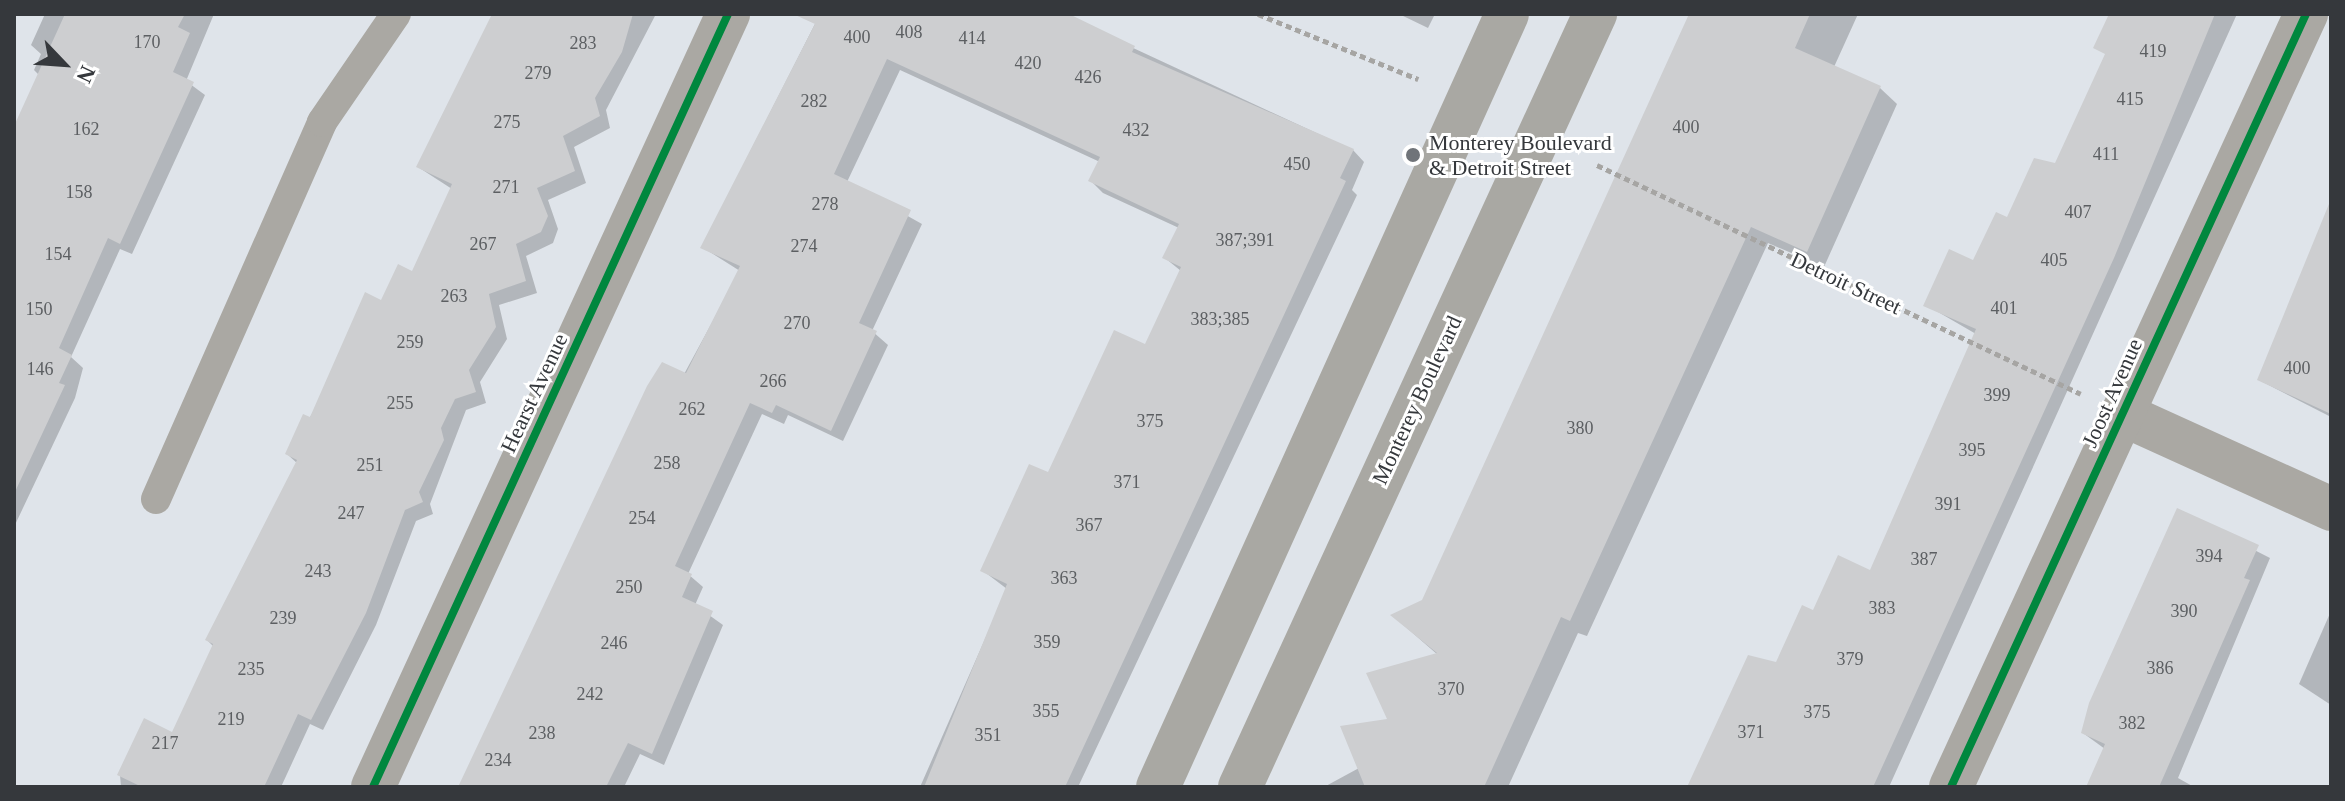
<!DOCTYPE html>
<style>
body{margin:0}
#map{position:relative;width:2345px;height:801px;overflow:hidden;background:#dfe4ea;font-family:"Times New Roman",serif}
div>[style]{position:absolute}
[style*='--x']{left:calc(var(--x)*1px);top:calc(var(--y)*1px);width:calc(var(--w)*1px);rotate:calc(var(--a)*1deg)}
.shadow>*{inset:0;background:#0003}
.building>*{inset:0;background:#cdced0}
.path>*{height:5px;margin-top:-2.5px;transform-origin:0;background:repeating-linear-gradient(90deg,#a6a5a3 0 6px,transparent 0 10px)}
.service>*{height:30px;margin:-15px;padding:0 15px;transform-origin:15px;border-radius:15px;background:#aaa8a3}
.minor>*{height:44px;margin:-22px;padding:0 22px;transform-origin:22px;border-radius:22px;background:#aaa8a3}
.secondary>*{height:44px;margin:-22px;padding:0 22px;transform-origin:22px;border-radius:22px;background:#a9a8a3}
.cycleway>*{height:8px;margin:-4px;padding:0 4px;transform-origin:4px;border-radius:4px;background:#00873e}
.dots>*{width:22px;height:22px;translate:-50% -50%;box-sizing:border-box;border:4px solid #fff;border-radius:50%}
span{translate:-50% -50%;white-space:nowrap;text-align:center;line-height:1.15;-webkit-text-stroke:6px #fff;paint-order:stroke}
.number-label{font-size:18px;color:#5c5f62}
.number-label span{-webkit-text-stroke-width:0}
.poi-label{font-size:22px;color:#35383c}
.left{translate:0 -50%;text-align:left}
.street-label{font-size:22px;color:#35383c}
.frame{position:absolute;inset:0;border:16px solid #35383c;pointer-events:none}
.north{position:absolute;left:24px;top:24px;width:80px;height:80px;-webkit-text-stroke:6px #fff;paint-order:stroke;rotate:115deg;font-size:22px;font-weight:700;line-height:32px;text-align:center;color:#35383c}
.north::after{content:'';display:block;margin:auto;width:28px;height:36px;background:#35383c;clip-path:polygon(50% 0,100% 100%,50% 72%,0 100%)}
</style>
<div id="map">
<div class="shadow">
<div style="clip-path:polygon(45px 14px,214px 14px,186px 81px,205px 95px,132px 254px,120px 249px,71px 357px,83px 368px,75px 398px,14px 527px,14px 130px,39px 75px,34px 70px,41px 54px,31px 45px)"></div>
<div style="clip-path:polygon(493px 14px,656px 14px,606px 110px,610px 128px,574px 147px,586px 183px,548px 200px,558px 229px,553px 243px,526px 256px,537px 293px,499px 305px,507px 339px,480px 382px,486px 403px,466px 410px,430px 504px,433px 514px,416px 521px,376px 625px,323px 730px,310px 724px,281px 787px,121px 787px,120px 775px,173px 734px,214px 647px,207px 640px,298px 464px,287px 454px,382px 302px,413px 273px,452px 189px,418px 167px)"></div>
<div style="clip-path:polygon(820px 14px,1060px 14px,1353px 150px,1364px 162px,1352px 190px,1357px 195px,1078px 787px,920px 787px,1007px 589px,982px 570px,1146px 346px,1181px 271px,1165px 258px,1179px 228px,1103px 193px,1091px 181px,1100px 162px,900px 70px,847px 182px,922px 224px,872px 331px,888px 345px,843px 441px,788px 415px,784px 424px,762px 414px,688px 574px,703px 587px,695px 605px,723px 625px,664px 765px,640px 754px,624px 787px,460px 787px,740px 271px,702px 247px)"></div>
<div style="clip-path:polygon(1399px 14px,1435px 14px,1428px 28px)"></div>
<div style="clip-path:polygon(1690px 14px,1858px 14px,1834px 67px,1880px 88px,1897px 104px,1824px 267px,1768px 243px,1587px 636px,1578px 633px,1508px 787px,1324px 787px,1359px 768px,1438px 655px,1393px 616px,1424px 602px)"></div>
<div style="clip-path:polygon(2123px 14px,2237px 14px,1889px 787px,1689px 787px,1814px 613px,1871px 572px,1976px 334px,1926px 305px,1974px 263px,2057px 166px)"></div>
<div style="clip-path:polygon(2320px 228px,2331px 230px,2331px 417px,2259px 380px)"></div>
<div style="clip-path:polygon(2178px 511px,2270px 558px,2178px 778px,2194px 787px,2088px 787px,2105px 749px,2083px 733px)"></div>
<div style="clip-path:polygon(2331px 611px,2331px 705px,2299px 684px)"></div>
</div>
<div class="building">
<div style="clip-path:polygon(65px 14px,185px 14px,178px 27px,190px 33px,173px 72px,194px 82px,120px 244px,108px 238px,59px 348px,72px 355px,59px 383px,65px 385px,14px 494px,14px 126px)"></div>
<div style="clip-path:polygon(492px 14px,633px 14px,622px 52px,595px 98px,600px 116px,563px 136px,575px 171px,537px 188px,548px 216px,541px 232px,516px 244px,526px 281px,489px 294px,496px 327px,469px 370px,476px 392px,455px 399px,441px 428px,444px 440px,419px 492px,423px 502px,405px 510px,366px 613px,311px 720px,298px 714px,264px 787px,142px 787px,117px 775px,144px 718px,172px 732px,213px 644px,205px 640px,297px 460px,285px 454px,303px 414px,310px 417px,365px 292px,381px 300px,398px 264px,412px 271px,452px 184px,416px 167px)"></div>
<div style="clip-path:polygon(793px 14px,1069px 14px,1135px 46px,1132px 52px,1354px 149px,1340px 178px,1346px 181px,1065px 787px,924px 787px,1007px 584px,980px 571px,1029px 464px,1048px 472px,1114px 330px,1145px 344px,1181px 267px,1162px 258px,1179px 224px,1088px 181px,1100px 157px,887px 59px,834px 174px,911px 210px,859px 323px,877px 331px,831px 431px,776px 405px,772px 413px,750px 403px,675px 566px,692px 574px,682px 597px,713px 611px,652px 754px,628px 743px,606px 787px,458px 787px,647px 386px,662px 362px,686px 373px,740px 266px,700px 248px,815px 24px)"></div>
<div style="clip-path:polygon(1689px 14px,1810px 14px,1795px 48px,1881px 86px,1807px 252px,1751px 227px,1570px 621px,1561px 617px,1484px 787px,1365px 787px,1340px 726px,1387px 719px,1366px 673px,1437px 653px,1390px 615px,1422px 600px)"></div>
<div style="clip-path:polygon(2109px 14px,2215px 14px,2114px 258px,1873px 787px,1687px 787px,1748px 655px,1776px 662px,1802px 605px,1813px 610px,1838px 555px,1870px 570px,1976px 329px,1923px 306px,1949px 249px,1973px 260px,1996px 212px,2007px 217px,2034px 158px,2055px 163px,2105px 54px,2093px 48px)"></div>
<div style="clip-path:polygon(2331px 199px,2331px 414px,2257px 380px)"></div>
<div style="clip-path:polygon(2177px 508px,2259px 545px,2244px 578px,2250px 580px,2159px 787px,2086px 787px,2105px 744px,2081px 733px,2089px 703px)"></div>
</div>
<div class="path">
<div style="--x:1258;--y:14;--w:173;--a:22.1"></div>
<div style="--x:1597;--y:165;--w:535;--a:25.32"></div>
</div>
<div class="service">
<div style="--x:156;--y:499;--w:412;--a:-66.2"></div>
<div style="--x:322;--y:122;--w:131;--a:-55.6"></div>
</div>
<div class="minor">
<div style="--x:2122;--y:414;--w:230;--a:24.4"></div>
<div style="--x:373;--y:787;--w:851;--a:-65.33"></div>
<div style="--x:1951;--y:787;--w:851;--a:-65.33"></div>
</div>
<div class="secondary">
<div style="--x:1158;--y:787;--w:848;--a:-65.7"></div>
<div style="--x:1240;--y:787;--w:851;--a:-65.33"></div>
</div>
<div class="cycleway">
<div style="--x:373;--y:787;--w:851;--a:-65.33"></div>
<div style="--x:1951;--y:787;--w:851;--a:-65.33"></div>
</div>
<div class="dots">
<div style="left:1413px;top:155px;background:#707479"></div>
</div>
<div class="number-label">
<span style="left:909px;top:32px">408</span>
<span style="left:857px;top:37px">400</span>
<span style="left:972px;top:38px">414</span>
<span style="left:147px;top:42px">170</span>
<span style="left:583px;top:43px">283</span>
<span style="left:2153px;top:51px">419</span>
<span style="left:1028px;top:63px">420</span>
<span style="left:538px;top:73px">279</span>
<span style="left:1088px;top:77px">426</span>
<span style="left:2130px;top:99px">415</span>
<span style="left:814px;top:101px">282</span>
<span style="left:507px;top:122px">275</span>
<span style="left:1686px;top:127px">400</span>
<span style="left:86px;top:129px">162</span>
<span style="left:1136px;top:130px">432</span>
<span style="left:2106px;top:154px">411</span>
<span style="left:1297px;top:164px">450</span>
<span style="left:506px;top:187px">271</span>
<span style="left:79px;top:192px">158</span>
<span style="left:825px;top:204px">278</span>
<span style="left:2078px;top:212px">407</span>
<span style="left:1245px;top:240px">387;391</span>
<span style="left:483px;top:244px">267</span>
<span style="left:804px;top:246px">274</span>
<span style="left:58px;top:254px">154</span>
<span style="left:2054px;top:260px">405</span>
<span style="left:454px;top:296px">263</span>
<span style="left:2004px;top:308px">401</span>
<span style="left:39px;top:309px">150</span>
<span style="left:1220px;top:319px">383;385</span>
<span style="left:797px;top:323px">270</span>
<span style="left:410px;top:342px">259</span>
<span style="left:2297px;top:368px">400</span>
<span style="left:40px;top:369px">146</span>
<span style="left:773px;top:381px">266</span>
<span style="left:1997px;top:395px">399</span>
<span style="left:400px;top:403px">255</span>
<span style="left:692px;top:409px">262</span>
<span style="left:1150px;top:421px">375</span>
<span style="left:1580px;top:428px">380</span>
<span style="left:1972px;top:450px">395</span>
<span style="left:667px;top:463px">258</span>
<span style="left:370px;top:465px">251</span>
<span style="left:1127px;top:482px">371</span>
<span style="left:1948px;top:504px">391</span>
<span style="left:351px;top:513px">247</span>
<span style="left:642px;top:518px">254</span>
<span style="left:1089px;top:525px">367</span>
<span style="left:2209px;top:556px">394</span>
<span style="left:1924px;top:559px">387</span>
<span style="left:318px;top:571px">243</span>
<span style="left:1064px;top:578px">363</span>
<span style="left:629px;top:587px">250</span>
<span style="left:1882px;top:608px">383</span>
<span style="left:2184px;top:611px">390</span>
<span style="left:283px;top:618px">239</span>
<span style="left:1047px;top:642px">359</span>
<span style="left:614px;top:643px">246</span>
<span style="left:1850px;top:659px">379</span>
<span style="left:2160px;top:668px">386</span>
<span style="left:251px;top:669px">235</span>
<span style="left:1451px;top:689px">370</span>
<span style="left:590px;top:694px">242</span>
<span style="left:1046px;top:711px">355</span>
<span style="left:1817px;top:712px">375</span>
<span style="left:231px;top:719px">219</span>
<span style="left:2132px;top:723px">382</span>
<span style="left:1751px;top:732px">371</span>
<span style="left:542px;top:733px">238</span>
<span style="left:988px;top:735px">351</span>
<span style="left:165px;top:743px">217</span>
<span style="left:498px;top:760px">234</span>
</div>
<div class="poi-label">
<span class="left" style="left:1429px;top:155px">Monterey Boulevard<br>&amp; Detroit Street</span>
</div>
<div class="street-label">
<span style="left:1846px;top:283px;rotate:25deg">Detroit Street</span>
<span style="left:534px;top:393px;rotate:-65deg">Hearst Avenue</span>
<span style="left:2112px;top:393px;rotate:-66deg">Joost Avenue</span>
<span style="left:1417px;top:400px;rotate:-65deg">Monterey Boulevard</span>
</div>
<div class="frame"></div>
<div class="north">N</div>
</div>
